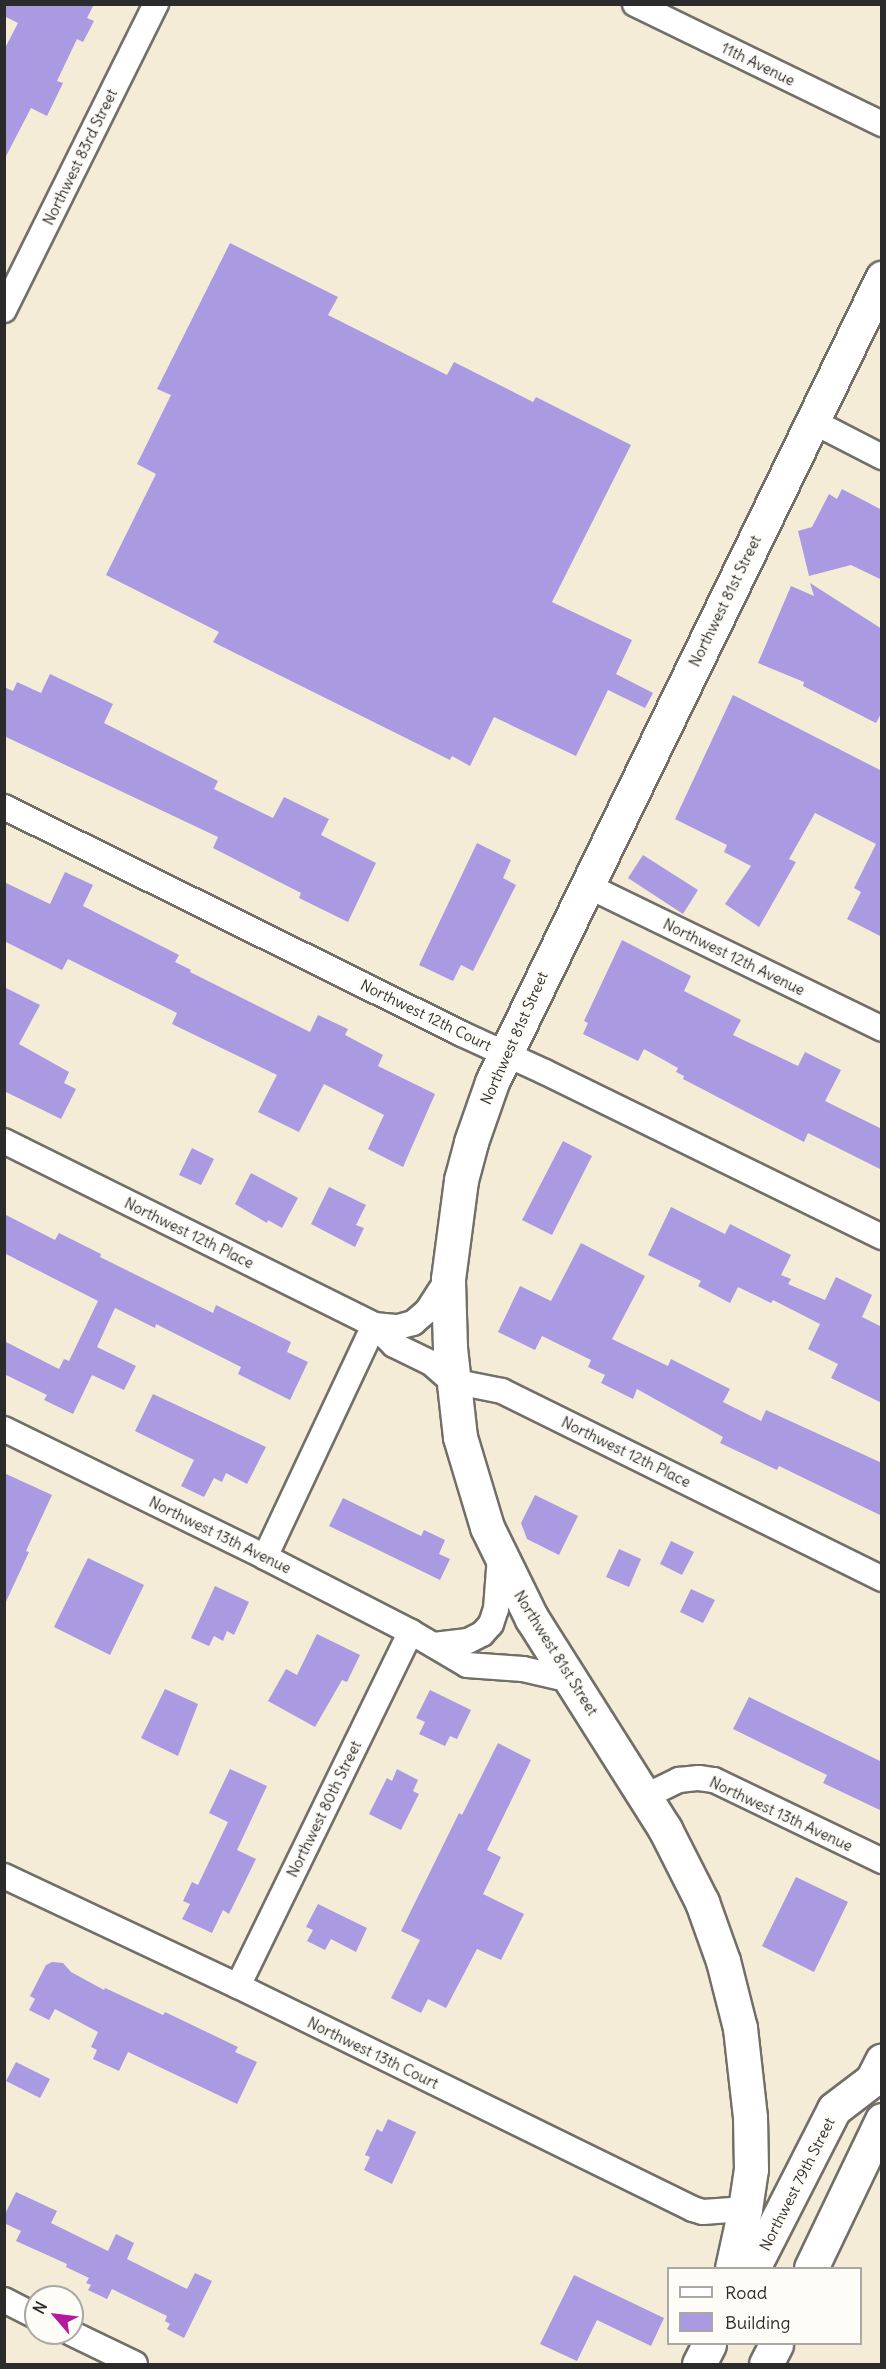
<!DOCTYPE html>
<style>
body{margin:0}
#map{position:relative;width:886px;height:2369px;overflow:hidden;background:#f5ecd8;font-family:Delius,sans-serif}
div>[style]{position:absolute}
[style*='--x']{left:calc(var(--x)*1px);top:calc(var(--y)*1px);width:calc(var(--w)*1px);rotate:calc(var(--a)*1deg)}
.building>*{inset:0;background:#a99ae2}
.roads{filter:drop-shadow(2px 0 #726f68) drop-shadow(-2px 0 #726f68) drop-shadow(0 2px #726f68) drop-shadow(0 -2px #726f68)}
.minor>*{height:24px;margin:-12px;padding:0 12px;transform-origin:12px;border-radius:12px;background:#fff}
.primary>*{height:33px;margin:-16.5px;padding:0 16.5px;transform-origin:16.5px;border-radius:16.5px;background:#fff}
span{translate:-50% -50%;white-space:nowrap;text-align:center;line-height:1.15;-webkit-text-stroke:5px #fdfcf7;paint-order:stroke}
.street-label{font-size:15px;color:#2b2b2b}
.frame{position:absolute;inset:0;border:6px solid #2b2b2b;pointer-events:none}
.legend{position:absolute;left:667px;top:2267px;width:195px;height:78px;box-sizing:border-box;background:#fdfcf7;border:2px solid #a9a8a5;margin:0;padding:8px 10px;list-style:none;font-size:18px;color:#2b2b2b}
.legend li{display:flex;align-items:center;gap:12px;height:30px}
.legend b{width:30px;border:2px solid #a9a8a5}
.north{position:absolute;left:24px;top:2285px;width:60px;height:60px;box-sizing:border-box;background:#fdfcf7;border:2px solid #a9a8a5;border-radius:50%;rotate:298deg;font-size:16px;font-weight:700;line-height:24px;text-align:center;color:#2b2b2b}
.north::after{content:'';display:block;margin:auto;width:21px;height:27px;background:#b5179e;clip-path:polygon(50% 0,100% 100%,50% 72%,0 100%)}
</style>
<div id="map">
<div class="building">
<div style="clip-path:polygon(4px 4px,94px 4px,87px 18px,94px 21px,83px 42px,77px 39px,57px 81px,63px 83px,47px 116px,31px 108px,4px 160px,4px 50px,18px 23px,4px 16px)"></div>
<div style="clip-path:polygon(230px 243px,338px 297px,328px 315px,447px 375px,454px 362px,533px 402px,536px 397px,631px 445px,552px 602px,632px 640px,616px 674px,653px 693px,645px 708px,608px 690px,576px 756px,494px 717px,470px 766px,452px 756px,450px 760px,213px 642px,219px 632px,106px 575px,156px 474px,137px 464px,171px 395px,157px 389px)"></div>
<div style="clip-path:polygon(842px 489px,882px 510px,882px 580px,851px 565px,809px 576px,798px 531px,812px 527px,829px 494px,837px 499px)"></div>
<div style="clip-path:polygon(810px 583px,882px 629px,882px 712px,876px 723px,803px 686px,804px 682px,758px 663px,791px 586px,814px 596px)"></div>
<div style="clip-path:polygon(50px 674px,113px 704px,104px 723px,218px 781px,214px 789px,273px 818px,284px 797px,329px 819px,321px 835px,376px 863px,348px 922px,299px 898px,301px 893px,213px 848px,218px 837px,4px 736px,4px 687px,13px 691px,17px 682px,41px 693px)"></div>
<div style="clip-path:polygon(733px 695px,882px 771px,882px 937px,847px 919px,861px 892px,854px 888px,876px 844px,815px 813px,789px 859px,796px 862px,759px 927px,725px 904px,751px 866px,724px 852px,727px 845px,675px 819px)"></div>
<div style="clip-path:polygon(477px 843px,511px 860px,503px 878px,516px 885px,473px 971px,461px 965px,453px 981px,419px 965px)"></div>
<div style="clip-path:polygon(643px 855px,698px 890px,683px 914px,628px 878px)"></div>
<div style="clip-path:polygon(65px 872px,93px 885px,83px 906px,179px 955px,175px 962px,191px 970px,190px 972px,310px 1032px,318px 1015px,348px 1029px,345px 1035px,383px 1055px,378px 1066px,435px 1094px,403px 1167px,368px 1149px,384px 1115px,324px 1084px,299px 1132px,258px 1112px,277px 1075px,172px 1024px,177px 1013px,68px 959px,62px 970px,4px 941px,4px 882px,50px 904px)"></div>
<div style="clip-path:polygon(622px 940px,691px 976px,684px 991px,741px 1020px,733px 1035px,798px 1066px,805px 1052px,841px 1070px,825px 1101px,882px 1129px,882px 1170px,808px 1133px,804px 1142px,683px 1079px,684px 1076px,676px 1072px,678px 1068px,644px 1049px,638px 1061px,583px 1034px,588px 1023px,584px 1021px)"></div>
<div style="clip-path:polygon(4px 987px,40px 1005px,19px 1044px,69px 1072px,64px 1083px,76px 1089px,61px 1119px,4px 1091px)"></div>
<div style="clip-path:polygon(563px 1141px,592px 1156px,552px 1235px,522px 1220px)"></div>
<div style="clip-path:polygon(192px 1148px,214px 1159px,201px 1185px,179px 1175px)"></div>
<div style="clip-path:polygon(251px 1173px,298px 1198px,282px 1228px,268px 1220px,267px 1223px,235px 1204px)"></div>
<div style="clip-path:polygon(329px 1187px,366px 1205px,356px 1225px,364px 1228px,355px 1247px,311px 1224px)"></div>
<div style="clip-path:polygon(671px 1207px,725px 1234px,730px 1224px,791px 1255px,781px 1275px,791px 1279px,788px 1284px,825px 1300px,836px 1277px,872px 1295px,862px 1317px,882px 1327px,882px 1403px,831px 1378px,838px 1364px,808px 1349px,820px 1324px,773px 1300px,771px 1303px,738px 1287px,730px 1303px,698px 1286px,701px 1281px,648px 1255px)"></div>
<div style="clip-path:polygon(4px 1214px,55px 1240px,59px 1233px,101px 1254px,100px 1257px,213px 1313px,216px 1305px,291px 1342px,287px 1352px,308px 1362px,290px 1400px,238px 1374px,241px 1367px,156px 1324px,155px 1328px,115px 1308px,97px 1347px,136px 1366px,124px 1390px,92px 1375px,73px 1414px,44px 1400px,47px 1395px,4px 1374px,4px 1341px,59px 1369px,64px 1359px,69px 1361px,98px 1301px,4px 1253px)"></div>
<div style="clip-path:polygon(581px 1243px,645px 1276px,612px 1339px,668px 1366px,671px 1359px,730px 1389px,723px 1402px,761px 1421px,766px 1410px,882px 1463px,882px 1516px,779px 1466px,777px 1470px,720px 1443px,723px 1437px,637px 1389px,633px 1399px,601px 1383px,605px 1375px,588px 1367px,591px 1360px,542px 1336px,535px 1350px,498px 1332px,520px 1286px,551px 1301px)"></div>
<div style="clip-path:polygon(153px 1394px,266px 1447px,247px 1484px,226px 1473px,222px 1482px,214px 1478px,204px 1497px,181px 1486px,194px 1460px,135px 1431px)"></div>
<div style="clip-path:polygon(4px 1473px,52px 1495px,26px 1551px,29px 1552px,4px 1606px)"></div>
<div style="clip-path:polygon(535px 1495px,578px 1516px,559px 1555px,527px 1539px,521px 1523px)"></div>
<div style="clip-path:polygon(343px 1498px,421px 1536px,424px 1530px,445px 1540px,439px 1554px,450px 1559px,440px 1580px,329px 1526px)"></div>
<div style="clip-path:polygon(671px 1541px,694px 1552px,682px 1575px,660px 1564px)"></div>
<div style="clip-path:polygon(619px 1549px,641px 1559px,629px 1587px,606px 1577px)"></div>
<div style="clip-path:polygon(88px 1558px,144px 1585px,110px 1655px,54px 1627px)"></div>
<div style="clip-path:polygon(215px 1586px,249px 1602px,234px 1635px,227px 1631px,223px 1641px,214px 1636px,209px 1646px,191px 1638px)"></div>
<div style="clip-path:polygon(691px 1589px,715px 1600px,703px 1623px,680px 1612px)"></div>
<div style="clip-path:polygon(317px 1634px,360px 1655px,347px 1682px,342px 1680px,315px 1727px,268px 1701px,286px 1669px,297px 1675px)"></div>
<div style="clip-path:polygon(165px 1689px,198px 1704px,178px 1756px,141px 1738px)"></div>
<div style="clip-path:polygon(430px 1690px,471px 1710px,457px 1739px,450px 1736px,445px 1746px,419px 1734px,425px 1722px,416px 1718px)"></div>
<div style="clip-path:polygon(749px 1697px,882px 1762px,882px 1811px,823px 1783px,827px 1775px,733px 1729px)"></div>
<div style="clip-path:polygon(498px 1743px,531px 1760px,487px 1850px,501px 1857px,483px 1894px,524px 1914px,501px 1960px,477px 1949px,446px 2008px,428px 1999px,421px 2013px,391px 1998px,420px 1940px,401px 1931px,459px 1813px,462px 1815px)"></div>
<div style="clip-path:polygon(230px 1769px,267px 1786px,237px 1850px,256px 1859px,229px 1914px,223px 1910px,212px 1933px,182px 1919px,190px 1904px,183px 1901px,192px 1882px,198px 1885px,228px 1822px,209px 1813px)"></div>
<div style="clip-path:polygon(397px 1769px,418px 1780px,413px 1791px,419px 1794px,401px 1830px,369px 1814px,387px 1778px,392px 1781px)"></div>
<div style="clip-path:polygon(796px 1877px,848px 1902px,814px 1972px,762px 1946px)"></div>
<div style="clip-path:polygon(318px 1904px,367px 1928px,356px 1952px,331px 1939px,325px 1950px,307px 1941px,313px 1930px,306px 1927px)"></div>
<div style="clip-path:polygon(52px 1962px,63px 1963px,71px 1972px,104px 1990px,105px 1988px,163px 2015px,165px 2012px,238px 2047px,235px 2052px,257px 2062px,237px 2104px,128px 2052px,119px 2071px,93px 2059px,97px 2050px,91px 2047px,98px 2032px,55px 2009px,49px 2020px,29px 2010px,35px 1999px,30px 1996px,46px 1965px)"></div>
<div style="clip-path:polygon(16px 2062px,50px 2079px,40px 2098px,6px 2081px)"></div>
<div style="clip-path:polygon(388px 2119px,416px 2132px,392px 2184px,364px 2170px,370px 2157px,365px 2155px,377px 2129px,382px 2132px)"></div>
<div style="clip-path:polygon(16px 2192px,57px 2211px,51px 2223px,108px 2251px,116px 2234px,134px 2243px,127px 2259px,187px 2289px,195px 2273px,212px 2281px,184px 2338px,167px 2329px,170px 2324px,165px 2321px,167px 2316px,112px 2289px,107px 2299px,88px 2290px,91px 2285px,86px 2283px,89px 2278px,66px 2267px,67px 2264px,16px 2241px,21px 2231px,4px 2223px,4px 2216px)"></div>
<div style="clip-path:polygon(574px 2275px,664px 2318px,651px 2346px,597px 2320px,577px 2361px,540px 2344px)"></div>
</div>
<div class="roads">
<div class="minor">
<div style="--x:635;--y:4;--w:275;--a:25.9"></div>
<div style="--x:4;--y:310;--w:342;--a:-63.6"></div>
<div style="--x:812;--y:421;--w:79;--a:27.2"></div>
<div style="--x:4;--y:807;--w:511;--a:26.36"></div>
<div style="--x:462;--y:1034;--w:91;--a:24.6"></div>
<div style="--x:545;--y:1072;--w:375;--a:26.1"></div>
<div style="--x:586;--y:885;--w:329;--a:25.9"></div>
<div style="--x:4;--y:1141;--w:413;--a:26.4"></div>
<div style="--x:374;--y:1325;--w:28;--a:45"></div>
<div style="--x:394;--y:1345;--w:41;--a:25.9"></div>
<div style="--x:431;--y:1363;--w:28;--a:41"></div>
<div style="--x:452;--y:1381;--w:51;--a:11.3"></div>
<div style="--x:502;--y:1391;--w:424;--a:26.3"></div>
<div style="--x:374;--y:1325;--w:24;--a:5"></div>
<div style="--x:398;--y:1327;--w:16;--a:-15"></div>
<div style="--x:413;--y:1323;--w:18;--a:-41"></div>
<div style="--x:427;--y:1311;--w:38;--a:-57"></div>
<div style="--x:4;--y:1429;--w:291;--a:26.1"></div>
<div style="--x:265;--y:1557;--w:164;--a:27.2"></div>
<div style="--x:411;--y:1632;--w:65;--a:30.5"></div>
<div style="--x:467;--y:1665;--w:56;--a:4.1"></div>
<div style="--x:523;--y:1669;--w:49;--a:12.9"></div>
<div style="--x:265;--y:1557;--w:256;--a:-64.8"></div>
<div style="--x:434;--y:1645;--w:34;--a:-7"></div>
<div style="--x:468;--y:1641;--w:16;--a:-27"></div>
<div style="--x:482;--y:1634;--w:13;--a:-48"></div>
<div style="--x:491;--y:1624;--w:16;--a:-72"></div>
<div style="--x:496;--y:1609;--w:53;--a:-85.7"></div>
<div style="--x:646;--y:1796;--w:37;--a:-26"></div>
<div style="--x:679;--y:1780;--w:20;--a:-6"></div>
<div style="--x:699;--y:1778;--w:15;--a:8"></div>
<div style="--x:714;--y:1780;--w:187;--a:25.7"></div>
<div style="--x:4;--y:1876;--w:259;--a:25.2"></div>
<div style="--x:238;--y:1986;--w:507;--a:26.11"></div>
<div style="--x:693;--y:2209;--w:10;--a:17"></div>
<div style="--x:703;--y:2212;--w:42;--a:-4.1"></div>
<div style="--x:238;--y:1986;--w:394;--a:-64"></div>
<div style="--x:4;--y:2300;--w:36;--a:27"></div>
<div style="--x:71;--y:2333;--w:71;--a:25.8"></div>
</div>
<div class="primary">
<div style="--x:732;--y:2268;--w:60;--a:-77.6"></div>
<div style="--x:745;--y:2209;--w:40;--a:-81.5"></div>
<div style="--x:751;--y:2169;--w:52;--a:-91.1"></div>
<div style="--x:750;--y:2117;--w:90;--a:-96.4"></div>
<div style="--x:740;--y:2028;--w:69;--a:-104.2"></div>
<div style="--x:723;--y:1961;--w:63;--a:-109.6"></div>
<div style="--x:702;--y:1902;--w:82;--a:-116.9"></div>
<div style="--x:665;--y:1829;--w:249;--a:-122.3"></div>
<div style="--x:532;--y:1619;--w:102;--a:-116.1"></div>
<div style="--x:487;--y:1527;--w:94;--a:-106.7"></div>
<div style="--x:460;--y:1437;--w:90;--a:-96.4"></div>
<div style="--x:450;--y:1348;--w:69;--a:-91.7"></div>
<div style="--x:448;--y:1279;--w:100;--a:-82.5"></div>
<div style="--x:461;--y:1180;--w:39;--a:-75"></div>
<div style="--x:471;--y:1142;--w:64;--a:-70.7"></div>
<div style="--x:492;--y:1082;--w:894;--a:-64.12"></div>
<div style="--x:753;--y:2268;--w:178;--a:-63"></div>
<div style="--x:834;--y:2109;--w:48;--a:-37.3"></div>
<div style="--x:872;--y:2080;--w:22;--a:-63"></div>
<div style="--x:811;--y:2268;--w:164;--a:-64.4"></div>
<div style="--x:699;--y:2364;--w:22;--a:-63"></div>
<div style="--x:766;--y:2364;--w:22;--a:-63"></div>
</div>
</div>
<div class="street-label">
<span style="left:758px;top:64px;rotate:26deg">11th Avenue</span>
<span style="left:80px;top:157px;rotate:-64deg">Northwest 83rd Street</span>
<span style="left:725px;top:601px;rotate:-64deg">Northwest 81st Street</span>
<span style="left:734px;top:957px;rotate:26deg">Northwest 12th Avenue</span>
<span style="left:426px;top:1015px;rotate:26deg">Northwest 12th Court</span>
<span style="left:514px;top:1038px;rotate:-66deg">Northwest 81st Street</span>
<span style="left:189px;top:1233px;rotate:26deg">Northwest 12th Place</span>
<span style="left:626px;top:1452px;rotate:26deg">Northwest 12th Place</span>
<span style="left:220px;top:1535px;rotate:26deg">Northwest 13th Avenue</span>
<span style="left:556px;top:1653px;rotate:58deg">Northwest 81st Street</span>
<span style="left:324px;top:1809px;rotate:-64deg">Northwest 80th Street</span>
<span style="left:781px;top:1814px;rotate:25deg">Northwest 13th Avenue</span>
<span style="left:373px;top:2053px;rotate:26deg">Northwest 13th Court</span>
<span style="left:797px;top:2184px;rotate:-63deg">Northwest 79th Street</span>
</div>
<div class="frame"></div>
<ul class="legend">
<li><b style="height:8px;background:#fff"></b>Road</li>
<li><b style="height:16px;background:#a99ae2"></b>Building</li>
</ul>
<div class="north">N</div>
</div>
